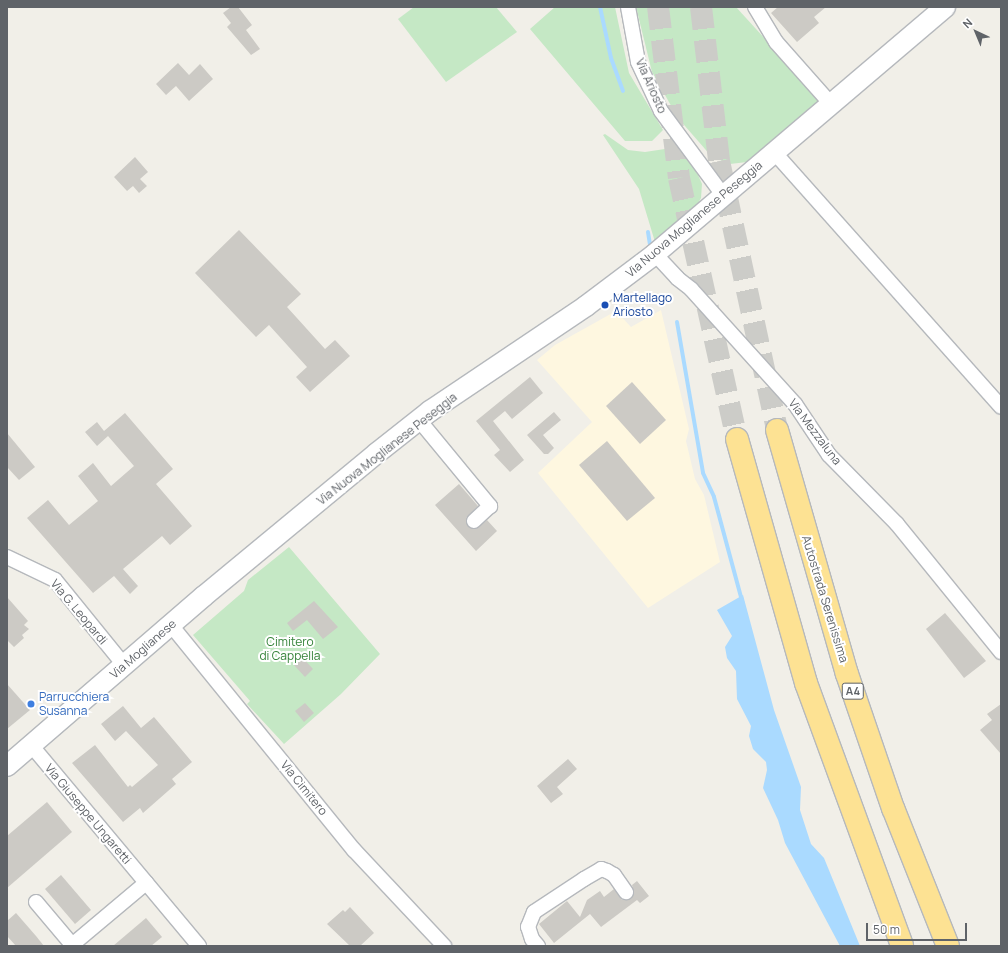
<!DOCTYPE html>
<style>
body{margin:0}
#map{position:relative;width:1008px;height:953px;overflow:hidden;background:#f1efe8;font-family:Manrope,sans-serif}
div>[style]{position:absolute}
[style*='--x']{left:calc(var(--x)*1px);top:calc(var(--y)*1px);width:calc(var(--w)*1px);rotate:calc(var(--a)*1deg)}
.commercial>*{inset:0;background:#fef7e0}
.green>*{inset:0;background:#c5e8c5}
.water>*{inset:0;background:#aadaff}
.stream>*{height:4px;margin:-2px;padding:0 2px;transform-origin:2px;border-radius:2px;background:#aadaff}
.building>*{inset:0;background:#cccac5}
.highway-tunnel>*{height:22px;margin-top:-11px;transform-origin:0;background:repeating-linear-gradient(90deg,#ccccc8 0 22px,transparent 0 33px)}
.roads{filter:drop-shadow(1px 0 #b5b8bc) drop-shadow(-1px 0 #b5b8bc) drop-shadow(0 1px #b5b8bc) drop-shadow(0 -1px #b5b8bc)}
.street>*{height:14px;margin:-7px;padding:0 7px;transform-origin:7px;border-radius:7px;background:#fff}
.secondary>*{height:20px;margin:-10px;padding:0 10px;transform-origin:10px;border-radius:10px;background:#fff}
.highway>*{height:22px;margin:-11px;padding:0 11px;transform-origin:11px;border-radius:11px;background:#fde293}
.dots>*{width:11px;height:11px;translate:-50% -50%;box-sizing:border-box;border:2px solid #fff;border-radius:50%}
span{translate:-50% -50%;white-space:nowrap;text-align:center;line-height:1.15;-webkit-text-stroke:4px #fff;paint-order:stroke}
.shield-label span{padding:1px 3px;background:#fff;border:1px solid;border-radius:3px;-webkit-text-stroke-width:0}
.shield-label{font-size:11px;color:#5f6368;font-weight:700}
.street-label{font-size:12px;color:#5f6368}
.transit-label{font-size:12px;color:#164399}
.left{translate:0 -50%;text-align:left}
.park-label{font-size:12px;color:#348238}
.shop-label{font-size:12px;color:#366cbe}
.frame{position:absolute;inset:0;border:8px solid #5f6368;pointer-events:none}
.north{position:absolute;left:956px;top:12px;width:40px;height:40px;-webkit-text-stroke:3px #fff;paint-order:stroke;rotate:316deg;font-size:11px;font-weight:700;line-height:16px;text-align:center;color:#5f6368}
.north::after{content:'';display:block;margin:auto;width:14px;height:18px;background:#5f6368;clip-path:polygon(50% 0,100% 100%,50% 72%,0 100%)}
.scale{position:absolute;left:866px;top:923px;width:101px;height:18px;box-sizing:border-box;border:2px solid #5f6368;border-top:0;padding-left:5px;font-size:12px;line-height:14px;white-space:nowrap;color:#5f6368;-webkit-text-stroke:3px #fff;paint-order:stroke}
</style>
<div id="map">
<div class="commercial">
<div style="clip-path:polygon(661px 310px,689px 429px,686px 441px,695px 479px,704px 495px,720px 562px,648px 608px,538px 473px,592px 422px,537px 360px,555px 345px,616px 311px,631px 327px)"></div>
</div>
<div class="green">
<div style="clip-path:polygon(414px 7px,496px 7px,517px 32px,446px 82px,398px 19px)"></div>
<div style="clip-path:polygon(555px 7px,615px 7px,629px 73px,663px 130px,652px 141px,625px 141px,530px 29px)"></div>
<div style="clip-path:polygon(636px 7px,736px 7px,821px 100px,747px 162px,730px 164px,712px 157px,678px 118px,652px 72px)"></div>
<div style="clip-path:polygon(605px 134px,628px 150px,645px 152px,678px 147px,695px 168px,702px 184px,701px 198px,695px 209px,655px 242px,639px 189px,603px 135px)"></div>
<div style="clip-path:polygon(289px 547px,380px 654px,341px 694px,284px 744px,247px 704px,250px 701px,193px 635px,244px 591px,248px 580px)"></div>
</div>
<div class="water">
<div style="clip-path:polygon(743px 595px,774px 710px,801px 787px,800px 810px,811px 844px,824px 858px,860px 946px,840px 946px,785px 843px,778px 820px,763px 788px,767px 770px,766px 762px,753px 749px,749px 736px,751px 726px,737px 699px,736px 671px,727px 658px,725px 647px,732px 636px,717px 610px)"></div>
</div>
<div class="stream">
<div style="--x:600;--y:7;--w:52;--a:77.8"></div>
<div style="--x:611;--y:58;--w:35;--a:70"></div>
<div style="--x:648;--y:232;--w:13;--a:81"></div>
<div style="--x:677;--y:322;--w:153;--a:80.2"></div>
<div style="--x:703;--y:473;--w:26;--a:65"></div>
<div style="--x:714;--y:497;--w:108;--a:74.9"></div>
</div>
<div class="building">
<div style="clip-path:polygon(231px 7px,238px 7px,252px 25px,246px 30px,260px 49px,251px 55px,227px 27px,231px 23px,223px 13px)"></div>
<div style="clip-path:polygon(778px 7px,826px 7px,814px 17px,819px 23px,797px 42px,771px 13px)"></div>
<div style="clip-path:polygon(178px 63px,189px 75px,200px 64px,213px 79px,189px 101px,176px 86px,166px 95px,156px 84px)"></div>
<div style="clip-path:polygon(135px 157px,148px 172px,140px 179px,147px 186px,139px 193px,133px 186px,127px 191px,114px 177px)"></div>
<div style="clip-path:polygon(239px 230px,301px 294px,287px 307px,325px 349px,335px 340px,350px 356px,310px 392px,296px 377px,307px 367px,269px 325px,256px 337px,195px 273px)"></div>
<div style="clip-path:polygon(530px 377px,543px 393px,512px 419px,505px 411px,493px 421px,524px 460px,510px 472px,494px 455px,500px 450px,476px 421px)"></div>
<div style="clip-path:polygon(632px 382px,666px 420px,640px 444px,606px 406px)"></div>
<div style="clip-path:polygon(554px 412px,561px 420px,543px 435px,554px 448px,548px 454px,544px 454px,527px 435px)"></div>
<div style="clip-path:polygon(125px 413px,173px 469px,156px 484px,192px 526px,170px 545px,162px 536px,123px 569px,138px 586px,130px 594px,114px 576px,93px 593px,27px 518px,48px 500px,69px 525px,98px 501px,78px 476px,93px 463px,111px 486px,134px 466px,108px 436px,97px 446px,85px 432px,97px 422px,104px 431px)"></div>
<div style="clip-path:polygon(7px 433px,35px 467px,19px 480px,7px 467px)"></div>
<div style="clip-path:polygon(607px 441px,655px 498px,627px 521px,579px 465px)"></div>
<div style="clip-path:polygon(459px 484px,478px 506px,466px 518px,468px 526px,476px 529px,487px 520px,497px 531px,476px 551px,435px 505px)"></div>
<div style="clip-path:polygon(7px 597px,28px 621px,24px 625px,29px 629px,22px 635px,24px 638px,14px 647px,7px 640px)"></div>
<div style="clip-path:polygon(314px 601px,338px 627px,323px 639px,307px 620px,293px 631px,287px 623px)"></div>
<div style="clip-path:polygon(945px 613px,986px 661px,964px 678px,926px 629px)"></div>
<div style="clip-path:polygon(301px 656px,313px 669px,305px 677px,293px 664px)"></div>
<div style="clip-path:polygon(7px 684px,30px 710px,7px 729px)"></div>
<div style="clip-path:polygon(305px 703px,314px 713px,304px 722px,295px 711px)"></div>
<div style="clip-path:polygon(1001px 704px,1001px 754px,980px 730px,992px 720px,987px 714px)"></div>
<div style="clip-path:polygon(123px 706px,141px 728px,154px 717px,192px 762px,172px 779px,176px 784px,143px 813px,140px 808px,123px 822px,72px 763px,95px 745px,128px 787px,130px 785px,132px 787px,158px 765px,126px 731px,115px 741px,101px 724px)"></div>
<div style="clip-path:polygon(568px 759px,577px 769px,557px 787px,563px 794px,551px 803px,537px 786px)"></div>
<div style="clip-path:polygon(47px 802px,72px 832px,7px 888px,7px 836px)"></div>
<div style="clip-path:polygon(61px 875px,91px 910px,75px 924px,45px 889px)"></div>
<div style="clip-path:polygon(637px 881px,649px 896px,640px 903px,637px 900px,601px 927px,590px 914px,554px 943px,539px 924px,567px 901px,580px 917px,587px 900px,600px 891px,604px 897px,614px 889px,622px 900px,631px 899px,634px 892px,632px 885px)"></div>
<div style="clip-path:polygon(350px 907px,374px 933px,360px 946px,350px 946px,327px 924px,343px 910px,345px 912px)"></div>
<div style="clip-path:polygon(16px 913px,36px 936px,44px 946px,16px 946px,7px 936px,7px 921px)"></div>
<div style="clip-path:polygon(146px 918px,162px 937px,151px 946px,113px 946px)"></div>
</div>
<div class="highway-tunnel">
<div style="--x:658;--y:7;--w:172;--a:83"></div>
<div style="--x:679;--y:178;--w:267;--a:77.5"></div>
<div style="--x:701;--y:7;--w:155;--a:83.3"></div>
<div style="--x:719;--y:161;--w:275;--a:77.8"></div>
</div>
<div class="roads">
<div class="street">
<div style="--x:628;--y:7;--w:56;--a:79.7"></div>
<div style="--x:638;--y:62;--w:54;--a:64.9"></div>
<div style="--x:661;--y:111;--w:104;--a:53.6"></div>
<div style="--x:755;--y:7;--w:41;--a:59"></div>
<div style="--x:776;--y:42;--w:83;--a:48.4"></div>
<div style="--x:774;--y:152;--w:341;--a:48.3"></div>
<div style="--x:655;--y:254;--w:33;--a:47"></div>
<div style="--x:677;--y:278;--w:18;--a:38"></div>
<div style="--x:691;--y:289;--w:155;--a:47.9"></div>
<div style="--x:795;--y:404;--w:61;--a:56.3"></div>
<div style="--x:829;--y:455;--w:97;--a:45.4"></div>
<div style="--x:897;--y:524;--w:165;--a:50.9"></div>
<div style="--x:419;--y:420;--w:112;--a:50.5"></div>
<div style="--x:490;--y:506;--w:22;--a:137"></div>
<div style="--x:7;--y:557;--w:53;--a:25.6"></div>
<div style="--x:55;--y:580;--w:109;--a:50.9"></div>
<div style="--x:171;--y:625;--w:290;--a:50.9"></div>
<div style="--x:354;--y:850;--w:132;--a:46.8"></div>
<div style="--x:31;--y:745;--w:262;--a:50.1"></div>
<div style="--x:36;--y:902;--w:57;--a:49.9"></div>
<div style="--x:72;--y:945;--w:97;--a:-40"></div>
<div style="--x:538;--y:946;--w:9;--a:-131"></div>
<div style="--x:532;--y:939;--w:13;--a:-108"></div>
<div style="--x:528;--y:927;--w:16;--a:-68"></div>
<div style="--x:534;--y:912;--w:60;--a:-33.4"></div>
<div style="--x:584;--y:879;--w:20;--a:-30"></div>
<div style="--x:601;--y:869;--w:6;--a:18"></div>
<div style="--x:607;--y:871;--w:8;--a:30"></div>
<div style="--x:614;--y:875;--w:21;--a:55"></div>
</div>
<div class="secondary">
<div style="--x:7;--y:766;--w:260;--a:-40.8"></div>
<div style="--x:204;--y:596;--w:224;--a:-39.6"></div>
<div style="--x:377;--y:453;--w:68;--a:-38.4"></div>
<div style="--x:430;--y:411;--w:188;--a:-33.9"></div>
<div style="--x:586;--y:306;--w:86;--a:-37"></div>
<div style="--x:655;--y:254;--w:381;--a:-40.4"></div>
</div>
<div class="highway">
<div style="--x:777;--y:430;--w:254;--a:74"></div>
<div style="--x:847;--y:674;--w:142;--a:71.1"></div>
<div style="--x:893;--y:808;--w:149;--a:68.3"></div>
<div style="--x:737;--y:439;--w:254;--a:74.2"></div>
<div style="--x:806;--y:683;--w:280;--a:69.9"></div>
</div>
</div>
<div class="dots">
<div style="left:605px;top:305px;background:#1a4fb4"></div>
<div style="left:31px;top:704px;background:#3f7fe0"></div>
</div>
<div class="shield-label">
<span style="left:853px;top:691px">A4</span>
</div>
<div class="street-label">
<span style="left:651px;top:86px;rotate:66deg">Via Ariosto</span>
<span style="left:694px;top:219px;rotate:-40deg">Via Nuova Moglianese Peseggia</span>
<span style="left:815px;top:432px;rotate:53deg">Via Mezzaluna</span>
<span style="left:387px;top:449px;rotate:-38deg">Via Nuova Moglianese Peseggia</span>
<span style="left:825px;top:599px;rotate:73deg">Autostrada Serenissima</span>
<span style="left:79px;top:612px;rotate:50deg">Via G. Leopardi</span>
<span style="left:143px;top:649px;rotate:-41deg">Via Moglianese</span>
<span style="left:304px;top:788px;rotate:51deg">Via Cimitero</span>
<span style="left:88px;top:814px;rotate:50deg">Via Giuseppe Ungaretti</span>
</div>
<div class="transit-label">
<span class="left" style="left:613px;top:305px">Martellago<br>Ariosto</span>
</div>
<div class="park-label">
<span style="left:290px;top:649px">Cimitero<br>di Cappella</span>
</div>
<div class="shop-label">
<span class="left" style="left:39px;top:704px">Parrucchiera<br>Susanna</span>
</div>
<div class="frame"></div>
<div class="north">N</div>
<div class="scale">50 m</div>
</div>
